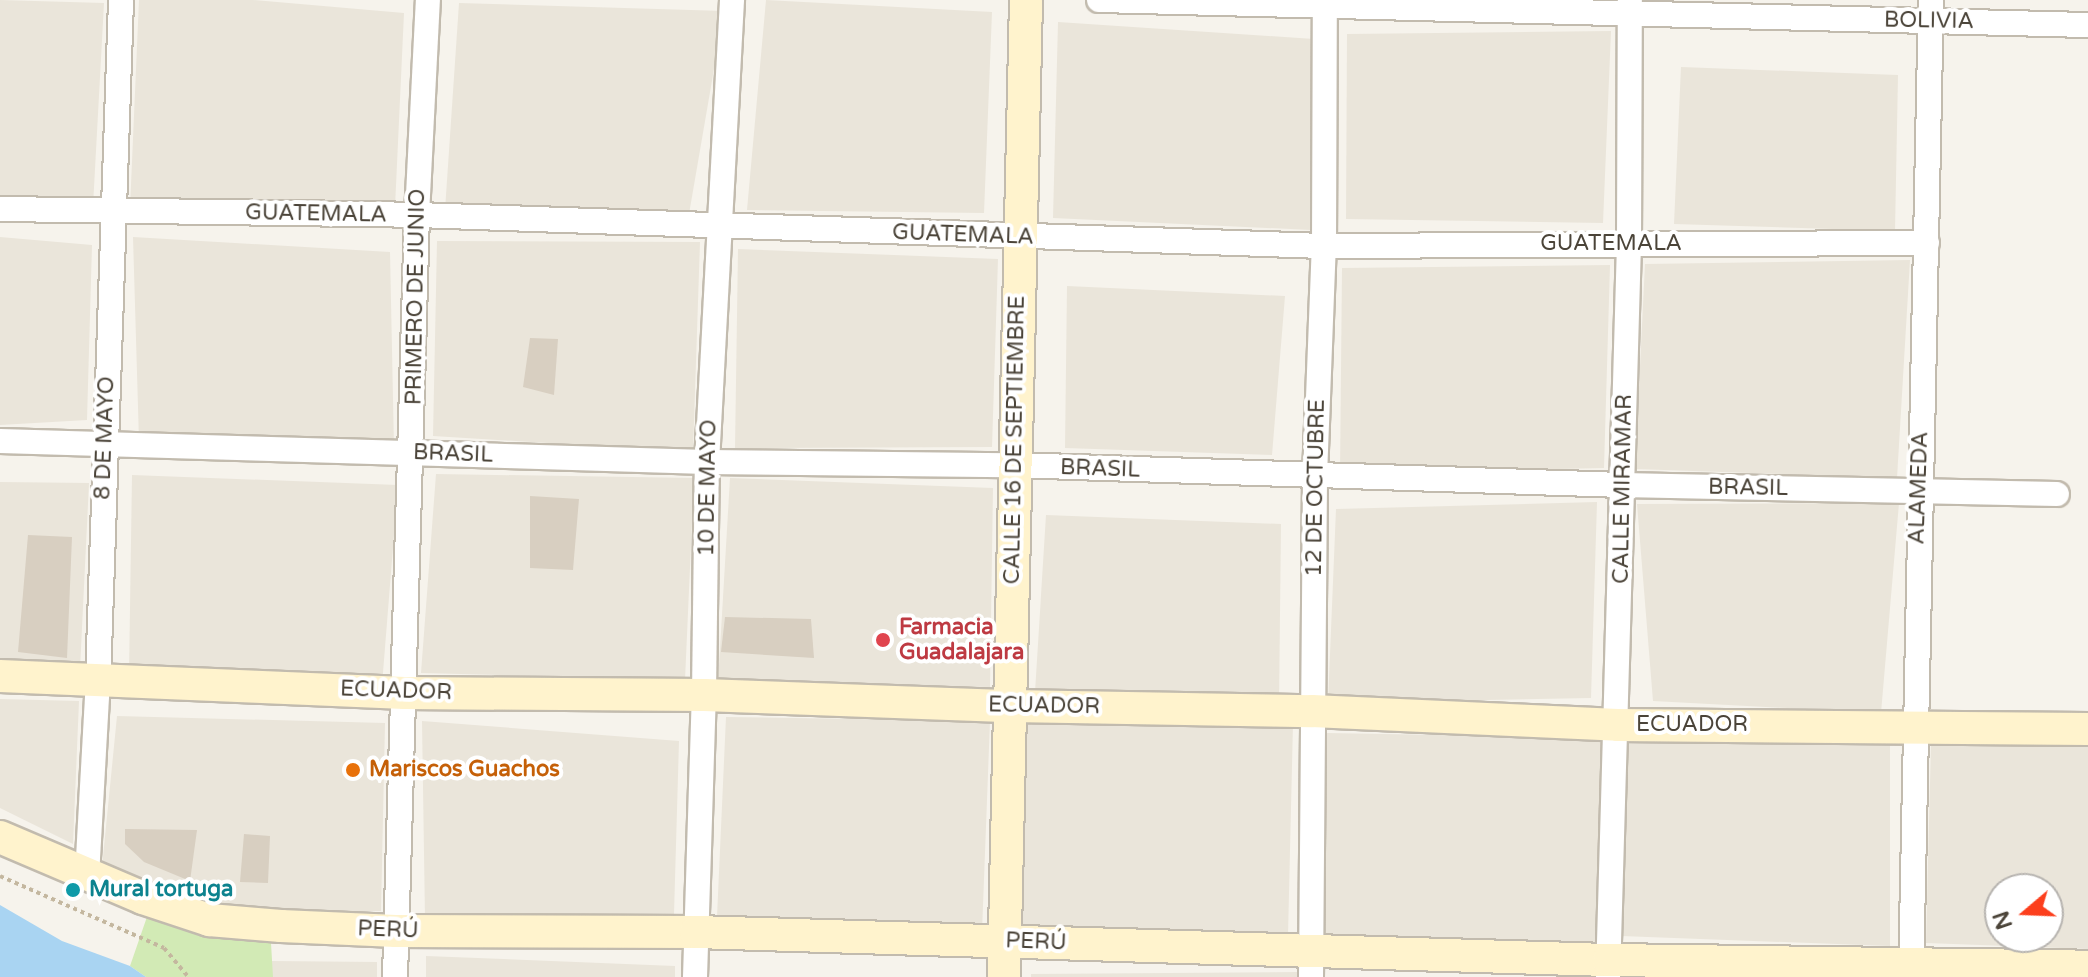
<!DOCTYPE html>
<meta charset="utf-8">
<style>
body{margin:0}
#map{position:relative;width:2088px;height:977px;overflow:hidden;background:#f6f3ec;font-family:"Varela Round",sans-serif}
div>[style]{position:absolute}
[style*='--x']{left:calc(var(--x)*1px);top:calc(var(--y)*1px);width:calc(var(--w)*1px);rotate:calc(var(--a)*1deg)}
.residential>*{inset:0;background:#eae5da}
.green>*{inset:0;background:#d2eab5}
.water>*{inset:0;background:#a9d4f2}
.building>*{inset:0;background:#d8cfc1}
.path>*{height:4px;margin-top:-2px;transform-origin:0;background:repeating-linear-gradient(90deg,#c4b79f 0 4px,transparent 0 8px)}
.roads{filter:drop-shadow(2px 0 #c2bbae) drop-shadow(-2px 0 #c2bbae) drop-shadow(0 2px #c2bbae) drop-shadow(0 -2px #c2bbae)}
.street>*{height:24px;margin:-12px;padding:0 12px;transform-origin:12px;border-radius:12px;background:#fff}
.secondary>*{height:32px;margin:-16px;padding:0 16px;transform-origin:16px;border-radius:16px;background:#fff3cd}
.dots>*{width:22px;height:22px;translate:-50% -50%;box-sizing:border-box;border:4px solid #fff;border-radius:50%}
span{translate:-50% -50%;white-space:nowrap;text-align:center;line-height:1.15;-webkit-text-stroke:8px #fff;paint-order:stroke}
.street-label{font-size:22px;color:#4b4439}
.health-label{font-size:22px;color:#be3a42;font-weight:700}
.left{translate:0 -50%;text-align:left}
.food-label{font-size:22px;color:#c56008;font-weight:700}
.culture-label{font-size:22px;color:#0d838f;font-weight:700}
.north{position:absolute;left:1984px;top:873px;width:80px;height:80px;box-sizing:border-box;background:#fff;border:2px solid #b7b4b0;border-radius:50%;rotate:251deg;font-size:22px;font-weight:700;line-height:32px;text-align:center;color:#4b4439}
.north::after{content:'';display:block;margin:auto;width:28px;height:36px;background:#fc3f1d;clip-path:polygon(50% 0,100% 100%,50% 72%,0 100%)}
</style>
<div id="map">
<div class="residential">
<div style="clip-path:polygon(0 0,104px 3px,93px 206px,0 204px)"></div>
<div style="clip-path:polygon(139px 0,253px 0,404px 13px,395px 207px,130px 208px)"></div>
<div style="clip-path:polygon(766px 0,992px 12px,984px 213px,747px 210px)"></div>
<div style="clip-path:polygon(459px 3px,724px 11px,689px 214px,445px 210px)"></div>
<div style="clip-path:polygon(1058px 22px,1314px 39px,1311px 230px,1053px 218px)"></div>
<div style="clip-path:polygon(1611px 31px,1603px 223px,1346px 219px,1347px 34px)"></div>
<div style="clip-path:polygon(1681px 67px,1898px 75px,1895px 231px,1674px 224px)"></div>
<div style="clip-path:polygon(0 237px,92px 245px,87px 420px,0 425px)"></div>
<div style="clip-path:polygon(133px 237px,390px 252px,394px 448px,139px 441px)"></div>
<div style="clip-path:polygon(437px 241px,700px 242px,693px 452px,433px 436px)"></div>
<div style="clip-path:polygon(738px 249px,998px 259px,992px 447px,735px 448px)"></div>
<div style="clip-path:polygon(1910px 260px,1897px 478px,1635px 469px,1645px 264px)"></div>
<div style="clip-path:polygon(1610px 265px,1604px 468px,1340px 474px,1342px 268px)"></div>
<div style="clip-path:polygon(1067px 286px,1285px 296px,1272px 455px,1065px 448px)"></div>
<div style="clip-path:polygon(436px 474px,694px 478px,685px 680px,421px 673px)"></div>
<div style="clip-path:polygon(132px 475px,398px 485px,382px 685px,129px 676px)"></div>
<div style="clip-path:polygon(730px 478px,993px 488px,990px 687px,718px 683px)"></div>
<div style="clip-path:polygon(0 482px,89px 483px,80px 669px,0 667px)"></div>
<div style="clip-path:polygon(1597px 502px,1591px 698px,1328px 703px,1336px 509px)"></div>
<div style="clip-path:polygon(1899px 503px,1881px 713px,1653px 701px,1637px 504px)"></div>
<div style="clip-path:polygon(1046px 515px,1281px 524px,1279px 704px,1035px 692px)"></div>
<div style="clip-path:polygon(0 699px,79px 701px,73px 844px,0 808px)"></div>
<div style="clip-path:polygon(117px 716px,385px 723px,381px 911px,213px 913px,102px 867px)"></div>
<div style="clip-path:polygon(726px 717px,990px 721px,982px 932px,717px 917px)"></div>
<div style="clip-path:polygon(422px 721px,679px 741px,674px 914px,425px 919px)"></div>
<div style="clip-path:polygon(1293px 723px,1288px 936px,1017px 932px,1023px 724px)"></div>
<div style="clip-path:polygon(1327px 733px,1611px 738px,1599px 948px,1324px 935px)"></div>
<div style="clip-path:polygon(1628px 743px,1890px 743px,1890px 946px,1621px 936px)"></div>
<div style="clip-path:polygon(evenodd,1931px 744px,2088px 746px,2088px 949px,1926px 943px,1931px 744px,2000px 889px,2048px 889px,2048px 937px,2000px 937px,2000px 889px)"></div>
<div style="clip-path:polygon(426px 956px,675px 966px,675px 977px,426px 977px)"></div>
<div style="clip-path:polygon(272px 961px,377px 962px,377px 977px,270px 977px)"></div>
<div style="clip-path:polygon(1297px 972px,1297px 977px,1031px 977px,1031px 974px)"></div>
</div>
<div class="green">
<div style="clip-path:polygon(149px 911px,201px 932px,271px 943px,273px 977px,146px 977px,130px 966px)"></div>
</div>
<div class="water">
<div style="clip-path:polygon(0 905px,62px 941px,130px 966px,146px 977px,0 977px)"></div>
</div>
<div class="building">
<div style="clip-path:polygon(530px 338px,558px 339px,554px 395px,523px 387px)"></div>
<div style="clip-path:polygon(530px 496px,579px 499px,573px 570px,530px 568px)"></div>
<div style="clip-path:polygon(28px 535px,72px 537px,67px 658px,18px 652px)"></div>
<div style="clip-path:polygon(725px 617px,811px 619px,814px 658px,721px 652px)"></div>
<div style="clip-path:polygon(125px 829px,197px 830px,190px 881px,144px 862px,125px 844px)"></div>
<div style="clip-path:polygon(244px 834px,270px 836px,268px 883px,240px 882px)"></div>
</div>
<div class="path">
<div style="--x:0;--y:876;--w:179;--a:23.7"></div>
<div style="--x:164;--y:948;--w:38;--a:50"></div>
</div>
<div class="roads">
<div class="street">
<div style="--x:1099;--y:0;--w:989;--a:1.45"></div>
<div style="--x:0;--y:209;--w:417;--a:0.8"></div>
<div style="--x:417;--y:215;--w:908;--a:1.96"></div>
<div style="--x:1324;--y:246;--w:603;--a:-0.29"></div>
<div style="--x:0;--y:441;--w:707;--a:1.7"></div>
<div style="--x:707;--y:462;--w:306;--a:0.6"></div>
<div style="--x:1013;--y:465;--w:609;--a:1.88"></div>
<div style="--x:1622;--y:485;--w:435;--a:1.2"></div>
<div style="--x:87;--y:876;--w:196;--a:-86.8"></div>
<div style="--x:98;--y:680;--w:680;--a:-88.06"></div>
<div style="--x:395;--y:977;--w:762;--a:-88.35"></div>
<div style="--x:417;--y:215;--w:215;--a:-87.1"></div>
<div style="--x:695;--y:977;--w:282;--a:-88.2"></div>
<div style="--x:704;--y:695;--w:233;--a:-89.3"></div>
<div style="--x:707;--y:462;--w:463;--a:-86.9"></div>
<div style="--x:1311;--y:977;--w:501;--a:-89.54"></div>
<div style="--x:1315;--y:476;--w:230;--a:-87.8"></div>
<div style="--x:1324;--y:246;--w:246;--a:-89.8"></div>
<div style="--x:1608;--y:977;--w:734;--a:-88.36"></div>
<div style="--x:1629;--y:243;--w:243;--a:-89.8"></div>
<div style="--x:1911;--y:977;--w:977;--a:-88.83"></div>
</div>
<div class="secondary">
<div style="--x:0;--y:676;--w:405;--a:2.4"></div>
<div style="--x:405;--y:693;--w:299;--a:0.4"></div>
<div style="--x:704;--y:695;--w:307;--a:2.1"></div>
<div style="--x:1011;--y:706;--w:301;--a:1"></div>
<div style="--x:1312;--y:711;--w:306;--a:2.6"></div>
<div style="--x:1618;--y:725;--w:470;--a:0.5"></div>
<div style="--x:0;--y:837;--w:155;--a:23.1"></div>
<div style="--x:143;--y:898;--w:70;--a:18.4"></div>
<div style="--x:209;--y:920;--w:72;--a:4.8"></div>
<div style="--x:281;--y:926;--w:115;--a:2.5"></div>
<div style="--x:396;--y:931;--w:300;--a:0.2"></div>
<div style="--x:696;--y:932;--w:913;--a:1.76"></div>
<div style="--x:1609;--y:960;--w:479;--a:0.8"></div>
<div style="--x:1004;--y:977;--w:977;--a:-88.71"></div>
</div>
</div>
<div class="dots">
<div style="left:883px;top:640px;background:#e0444e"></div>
<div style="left:353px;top:770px;background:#e8710a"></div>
<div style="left:73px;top:890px;background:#0f9aa8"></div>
</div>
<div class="street-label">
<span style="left:1929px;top:21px;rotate:1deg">BOLIVIA</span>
<span style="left:316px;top:214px;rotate:1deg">GUATEMALA</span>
<span style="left:963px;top:235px;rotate:2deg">GUATEMALA</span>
<span style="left:1611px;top:244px">GUATEMALA</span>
<span style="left:416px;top:297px;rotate:-89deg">PRIMERO DE JUNIO</span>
<span style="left:105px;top:438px;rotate:-88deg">8 DE MAYO</span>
<span style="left:1015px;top:440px;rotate:-89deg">CALLE 16 DE SEPTIEMBRE</span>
<span style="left:453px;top:454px;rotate:2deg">BRASIL</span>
<span style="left:1100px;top:469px;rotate:2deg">BRASIL</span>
<span style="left:708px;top:488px;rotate:-89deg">10 DE MAYO</span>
<span style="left:1316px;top:488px;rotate:-89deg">12 DE OCTUBRE</span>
<span style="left:1748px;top:488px;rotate:1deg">BRASIL</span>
<span style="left:1919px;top:488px;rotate:-88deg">ALAMEDA</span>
<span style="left:1623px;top:489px;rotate:-89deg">CALLE MIRAMAR</span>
<span style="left:396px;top:691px;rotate:2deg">ECUADOR</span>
<span style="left:1044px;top:706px;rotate:1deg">ECUADOR</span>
<span style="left:1692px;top:725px">ECUADOR</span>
<span style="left:388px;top:930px;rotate:2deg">PERÚ</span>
<span style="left:1036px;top:942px;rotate:2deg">PERÚ</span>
</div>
<div class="health-label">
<span class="left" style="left:899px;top:640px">Farmacia<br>Guadalajara</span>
</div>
<div class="food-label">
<span class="left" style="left:369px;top:770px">Mariscos Guachos</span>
</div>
<div class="culture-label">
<span class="left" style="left:89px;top:890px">Mural tortuga</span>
</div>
<div class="north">N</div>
</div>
